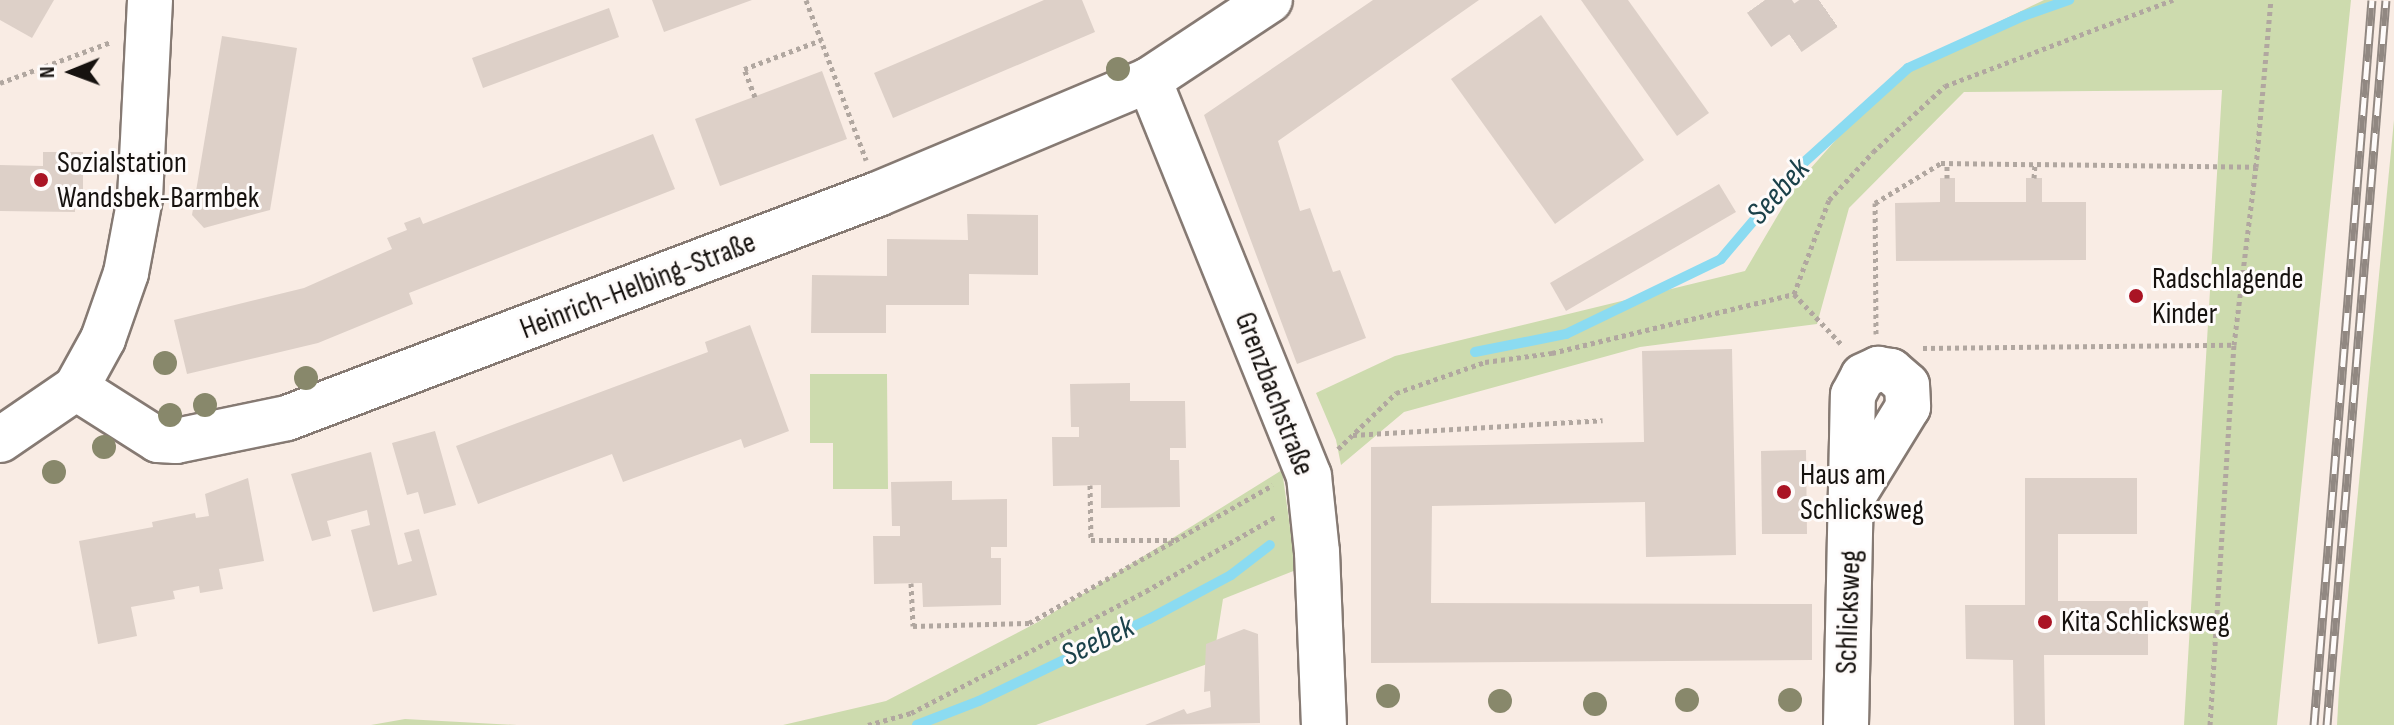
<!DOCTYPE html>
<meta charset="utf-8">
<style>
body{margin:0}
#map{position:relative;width:2394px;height:725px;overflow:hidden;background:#f9ece4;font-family:"Sofia Sans Condensed",sans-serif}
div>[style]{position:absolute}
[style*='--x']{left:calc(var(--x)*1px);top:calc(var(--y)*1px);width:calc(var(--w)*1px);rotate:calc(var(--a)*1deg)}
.green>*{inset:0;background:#cddbae}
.stream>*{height:10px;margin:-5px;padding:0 5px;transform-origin:5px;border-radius:5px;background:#8bdbf1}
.building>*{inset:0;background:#ddd0c8}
.minor-tunnel>*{height:44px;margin-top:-22px;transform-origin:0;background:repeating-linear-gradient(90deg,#d7cbc4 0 44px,transparent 0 66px)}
.path>*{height:5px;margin-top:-2.5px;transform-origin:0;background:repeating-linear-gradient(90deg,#b1a7a0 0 4px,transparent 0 8px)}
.roads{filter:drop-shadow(2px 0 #867a73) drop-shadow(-2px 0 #867a73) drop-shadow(0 2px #867a73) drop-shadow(0 -2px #867a73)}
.minor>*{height:44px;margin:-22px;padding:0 22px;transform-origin:22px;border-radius:22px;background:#fff}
.rail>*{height:9px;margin-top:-4.5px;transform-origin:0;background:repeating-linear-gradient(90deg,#fefbfa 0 18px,#918882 0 36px);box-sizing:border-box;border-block:2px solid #918882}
.trees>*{width:24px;height:24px;margin:-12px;border-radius:50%;background:#88886b}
.dots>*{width:22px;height:22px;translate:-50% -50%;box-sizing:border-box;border:4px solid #fefbfa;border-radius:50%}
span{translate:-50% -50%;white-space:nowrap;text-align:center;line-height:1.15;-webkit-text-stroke:6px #fefbfa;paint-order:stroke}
.poi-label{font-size:30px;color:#16120f}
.left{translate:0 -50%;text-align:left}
.street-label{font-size:30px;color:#16120f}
.water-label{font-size:32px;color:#1b414a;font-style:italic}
.north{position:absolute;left:32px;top:32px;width:80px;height:80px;-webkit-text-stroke:6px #fefbfa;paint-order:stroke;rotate:269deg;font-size:22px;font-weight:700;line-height:32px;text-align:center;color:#16120f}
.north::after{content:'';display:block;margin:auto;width:28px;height:36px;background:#16120f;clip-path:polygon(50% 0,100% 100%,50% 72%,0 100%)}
</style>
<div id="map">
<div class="green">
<div style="clip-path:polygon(2044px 0,2351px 0,2277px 725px,2184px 725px,2222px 90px,1964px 92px,1849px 208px,1817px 324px,1640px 347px,1404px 412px,1341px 465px,1336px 440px,1316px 393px,1395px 356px,1745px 271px,1795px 186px,1896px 72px)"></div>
<div style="clip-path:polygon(2394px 120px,2394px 725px,2337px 725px,2339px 689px)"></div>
<div style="clip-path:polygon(810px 374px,887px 374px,888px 489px,833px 489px,833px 443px,810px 443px)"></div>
<div style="clip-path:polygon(1282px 470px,1296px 570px,1223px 599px,1213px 662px,1036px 725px,783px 725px,886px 701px,1038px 622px)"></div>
<div style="clip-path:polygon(405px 719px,517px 725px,371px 725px)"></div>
</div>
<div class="stream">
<div style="--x:1475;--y:352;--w:93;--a:-11.2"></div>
<div style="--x:1566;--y:334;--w:172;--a:-25.8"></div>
<div style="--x:1721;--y:259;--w:122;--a:-49.7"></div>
<div style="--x:1800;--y:166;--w:146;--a:-42.2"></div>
<div style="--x:1908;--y:68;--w:126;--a:-24.3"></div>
<div style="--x:2023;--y:16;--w:49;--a:-19.2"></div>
<div style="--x:917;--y:725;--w:66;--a:-21.2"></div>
<div style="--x:979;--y:701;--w:189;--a:-25.8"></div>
<div style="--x:1149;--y:619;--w:93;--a:-28.2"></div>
<div style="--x:1231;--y:575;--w:49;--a:-37.6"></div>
</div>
<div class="building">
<div style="clip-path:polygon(0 0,54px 0,32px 38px,0 20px)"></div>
<div style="clip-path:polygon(652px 0,752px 0,664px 32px)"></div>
<div style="clip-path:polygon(1044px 0,1082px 0,1095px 32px,893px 118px,874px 73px)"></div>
<div style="clip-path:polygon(1373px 0,1479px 0,1278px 141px,1300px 211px,1310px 208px,1333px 272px,1340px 270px,1366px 338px,1297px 364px,1204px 115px)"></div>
<div style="clip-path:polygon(1581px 0,1628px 0,1709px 113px,1677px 136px)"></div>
<div style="clip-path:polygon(609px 8px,619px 37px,483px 88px,472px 58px)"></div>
<div style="clip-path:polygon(1541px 15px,1644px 160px,1555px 224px,1451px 79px)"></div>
<div style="clip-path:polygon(222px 36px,297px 48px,270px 210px,204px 228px,192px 215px)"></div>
<div style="clip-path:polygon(822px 71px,847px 139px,720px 186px,695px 119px)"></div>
<div style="clip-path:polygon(653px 134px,675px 189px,409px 293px,413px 304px,318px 343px,187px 374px,174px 320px,304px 288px,392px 249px,387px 238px,407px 230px,404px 223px,420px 217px,423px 224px)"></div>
<div style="clip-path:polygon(43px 152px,83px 152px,83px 194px,75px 194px,75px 212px,0 211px,0 165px,43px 166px)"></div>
<div style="clip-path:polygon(1940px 178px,1955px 178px,1955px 202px,2026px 202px,2026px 178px,2042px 178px,2042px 202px,2086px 202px,2086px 260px,1896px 261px,1895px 203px,1940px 202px)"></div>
<div style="clip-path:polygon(1719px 184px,1736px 212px,1566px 311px,1550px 283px)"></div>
<div style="clip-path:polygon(967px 214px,1038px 215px,1038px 275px,969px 274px,969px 305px,886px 305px,886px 333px,811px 333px,812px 275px,887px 276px,887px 239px,968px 240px)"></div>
<div style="clip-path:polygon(750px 325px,789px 431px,744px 448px,741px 439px,623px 482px,612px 454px,478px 504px,456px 446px,708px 352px,705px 342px)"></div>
<div style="clip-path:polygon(1732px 349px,1736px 555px,1646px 557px,1645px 502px,1432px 506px,1431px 603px,1812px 604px,1812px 660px,1371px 663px,1371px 447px,1644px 442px,1642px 351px)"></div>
<div style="clip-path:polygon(1130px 383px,1130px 401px,1185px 401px,1186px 448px,1170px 448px,1170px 460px,1179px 460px,1180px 507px,1101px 508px,1101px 485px,1053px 486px,1052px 437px,1079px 437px,1079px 427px,1071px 427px,1070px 384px)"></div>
<div style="clip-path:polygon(435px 431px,456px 505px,424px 514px,418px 492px,407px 495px,392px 443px)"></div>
<div style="clip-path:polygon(1806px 450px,1807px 534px,1762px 534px,1761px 451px)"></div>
<div style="clip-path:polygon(371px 452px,398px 565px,412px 561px,404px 533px,419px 529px,437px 595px,373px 612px,351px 530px,370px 525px,367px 510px,327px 521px,331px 536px,312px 541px,291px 474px)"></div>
<div style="clip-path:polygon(248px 478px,264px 561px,219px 569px,223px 589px,200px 593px,199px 586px,173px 591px,175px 599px,131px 607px,137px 636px,98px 644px,79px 541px,153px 527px,152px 522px,195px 513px,196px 518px,209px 516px,205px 494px)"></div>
<div style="clip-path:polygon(2025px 478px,2137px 478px,2137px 534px,2058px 534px,2058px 601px,2148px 601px,2148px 655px,2044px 655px,2045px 725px,2014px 725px,2013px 660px,1966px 659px,1965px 605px,2025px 605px)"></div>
<div style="clip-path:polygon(952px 481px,952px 500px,1007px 499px,1007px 547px,991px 547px,991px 558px,1001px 558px,1001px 605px,923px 607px,922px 583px,874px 584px,873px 536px,900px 536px,900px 526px,892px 526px,891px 482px)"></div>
<div style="clip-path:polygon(1244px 629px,1258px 634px,1260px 723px,1145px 725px,1184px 709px,1187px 714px,1211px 707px,1210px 691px,1204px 692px,1206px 644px)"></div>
</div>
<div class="minor-tunnel">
<div style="--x:1765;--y:0;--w:42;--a:54.8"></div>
<div style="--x:1789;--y:34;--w:60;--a:-34.8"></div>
</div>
<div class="path">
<div style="--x:806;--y:0;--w:171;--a:69.4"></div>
<div style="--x:0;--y:83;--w:118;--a:-20.3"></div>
<div style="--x:755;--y:97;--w:30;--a:-111"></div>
<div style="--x:744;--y:69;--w:82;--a:-20.6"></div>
<div style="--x:1947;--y:178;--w:15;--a:-90"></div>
<div style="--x:2034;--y:178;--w:14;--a:-86"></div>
<div style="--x:1794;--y:294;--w:100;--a:-69.6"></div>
<div style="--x:1829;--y:200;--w:65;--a:-47.5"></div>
<div style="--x:1873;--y:152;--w:98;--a:-42.5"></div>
<div style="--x:1945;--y:86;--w:244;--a:-20.7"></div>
<div style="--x:1876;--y:334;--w:131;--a:-90.4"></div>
<div style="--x:1875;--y:203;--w:77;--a:-31.2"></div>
<div style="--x:1941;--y:163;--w:315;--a:0.7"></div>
<div style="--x:1923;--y:348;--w:311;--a:-0.6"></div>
<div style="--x:1353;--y:435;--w:250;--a:-3.4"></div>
<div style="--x:1338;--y:449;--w:81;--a:-44"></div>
<div style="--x:1396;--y:393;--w:94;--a:-19.2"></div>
<div style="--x:1485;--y:362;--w:68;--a:-7.7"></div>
<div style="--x:1552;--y:353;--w:249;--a:-13.7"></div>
<div style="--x:1794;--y:294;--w:70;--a:46.7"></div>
<div style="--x:1090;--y:485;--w:55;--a:89"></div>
<div style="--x:1091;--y:540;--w:83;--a:0"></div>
<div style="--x:911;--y:583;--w:43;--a:87.3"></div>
<div style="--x:913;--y:626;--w:116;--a:-1.5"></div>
<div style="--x:1029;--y:623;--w:280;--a:-29.5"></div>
<div style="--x:868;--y:725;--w:45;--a:-15.6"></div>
<div style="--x:911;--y:713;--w:265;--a:-27.4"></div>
<div style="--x:1146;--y:591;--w:149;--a:-29.8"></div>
<div style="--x:2210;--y:725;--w:381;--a:-86.4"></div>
<div style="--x:2234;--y:345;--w:179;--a:-83"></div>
<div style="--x:2256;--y:167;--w:168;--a:-84.9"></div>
</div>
<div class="roads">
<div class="minor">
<div style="--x:1149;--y:80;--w:427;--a:68"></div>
<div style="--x:1309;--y:476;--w:76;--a:84"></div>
<div style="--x:1317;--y:552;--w:173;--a:87.7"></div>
<div style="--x:76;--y:388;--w:97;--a:32.4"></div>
<div style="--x:158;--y:440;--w:18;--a:3"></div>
<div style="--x:176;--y:441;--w:113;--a:-11.7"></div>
<div style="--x:287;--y:418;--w:632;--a:-20.76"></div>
<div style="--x:878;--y:194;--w:294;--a:-22.8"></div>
<div style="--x:1149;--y:80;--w:145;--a:-33.5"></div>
<div style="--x:0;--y:440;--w:92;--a:-34.4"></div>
<div style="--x:76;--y:388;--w:56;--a:-61.1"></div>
<div style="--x:103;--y:339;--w:70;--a:-70.8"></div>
<div style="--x:126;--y:273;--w:76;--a:-79.4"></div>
<div style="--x:140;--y:198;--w:198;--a:-87.1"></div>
<div style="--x:1846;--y:725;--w:330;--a:-88.8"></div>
<div style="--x:1853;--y:395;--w:21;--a:-62"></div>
<div style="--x:1863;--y:376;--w:17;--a:-25"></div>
<div style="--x:1878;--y:369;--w:13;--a:9"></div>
<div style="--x:1891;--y:371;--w:21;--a:41"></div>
<div style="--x:1907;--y:385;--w:22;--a:87"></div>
<div style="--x:1908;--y:407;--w:107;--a:121.6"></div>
</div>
</div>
<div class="rail">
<div style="--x:2314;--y:725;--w:727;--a:-85.43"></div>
<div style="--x:2327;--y:725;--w:727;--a:-85.35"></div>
</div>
<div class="trees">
<div style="left:1118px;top:69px"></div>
<div style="left:165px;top:363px"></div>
<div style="left:306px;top:378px"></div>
<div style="left:205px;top:405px"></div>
<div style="left:170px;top:415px"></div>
<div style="left:104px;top:447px"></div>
<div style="left:54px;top:472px"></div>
<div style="left:1388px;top:696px"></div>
<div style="left:1687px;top:700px"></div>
<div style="left:1790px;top:700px"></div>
<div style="left:1500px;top:701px"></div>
<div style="left:1595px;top:704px"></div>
</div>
<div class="dots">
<div style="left:41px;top:180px;background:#aa1424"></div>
<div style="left:2136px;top:296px;background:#aa1424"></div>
<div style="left:1784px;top:492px;background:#aa1424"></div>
<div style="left:2045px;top:622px;background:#aa1424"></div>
</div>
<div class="poi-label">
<span class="left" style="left:57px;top:180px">Sozialstation<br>Wandsbek-Barmbek</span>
<span class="left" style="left:2152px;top:296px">Radschlagende<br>Kinder</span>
<span class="left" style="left:1800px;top:492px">Haus am<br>Schlicksweg</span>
<span class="left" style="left:2061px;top:622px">Kita Schlicksweg</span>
</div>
<div class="street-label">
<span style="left:638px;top:286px;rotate:-21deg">Heinrich-Helbing-Straße</span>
<span style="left:1274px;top:394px;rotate:69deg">Grenzbachstraße</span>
<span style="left:1849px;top:612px;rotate:-88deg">Schlicksweg</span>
</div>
<div class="water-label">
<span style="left:1779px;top:192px;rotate:-48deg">Seebek</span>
<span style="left:1098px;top:642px;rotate:-25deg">Seebek</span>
</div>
<div class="north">N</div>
</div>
